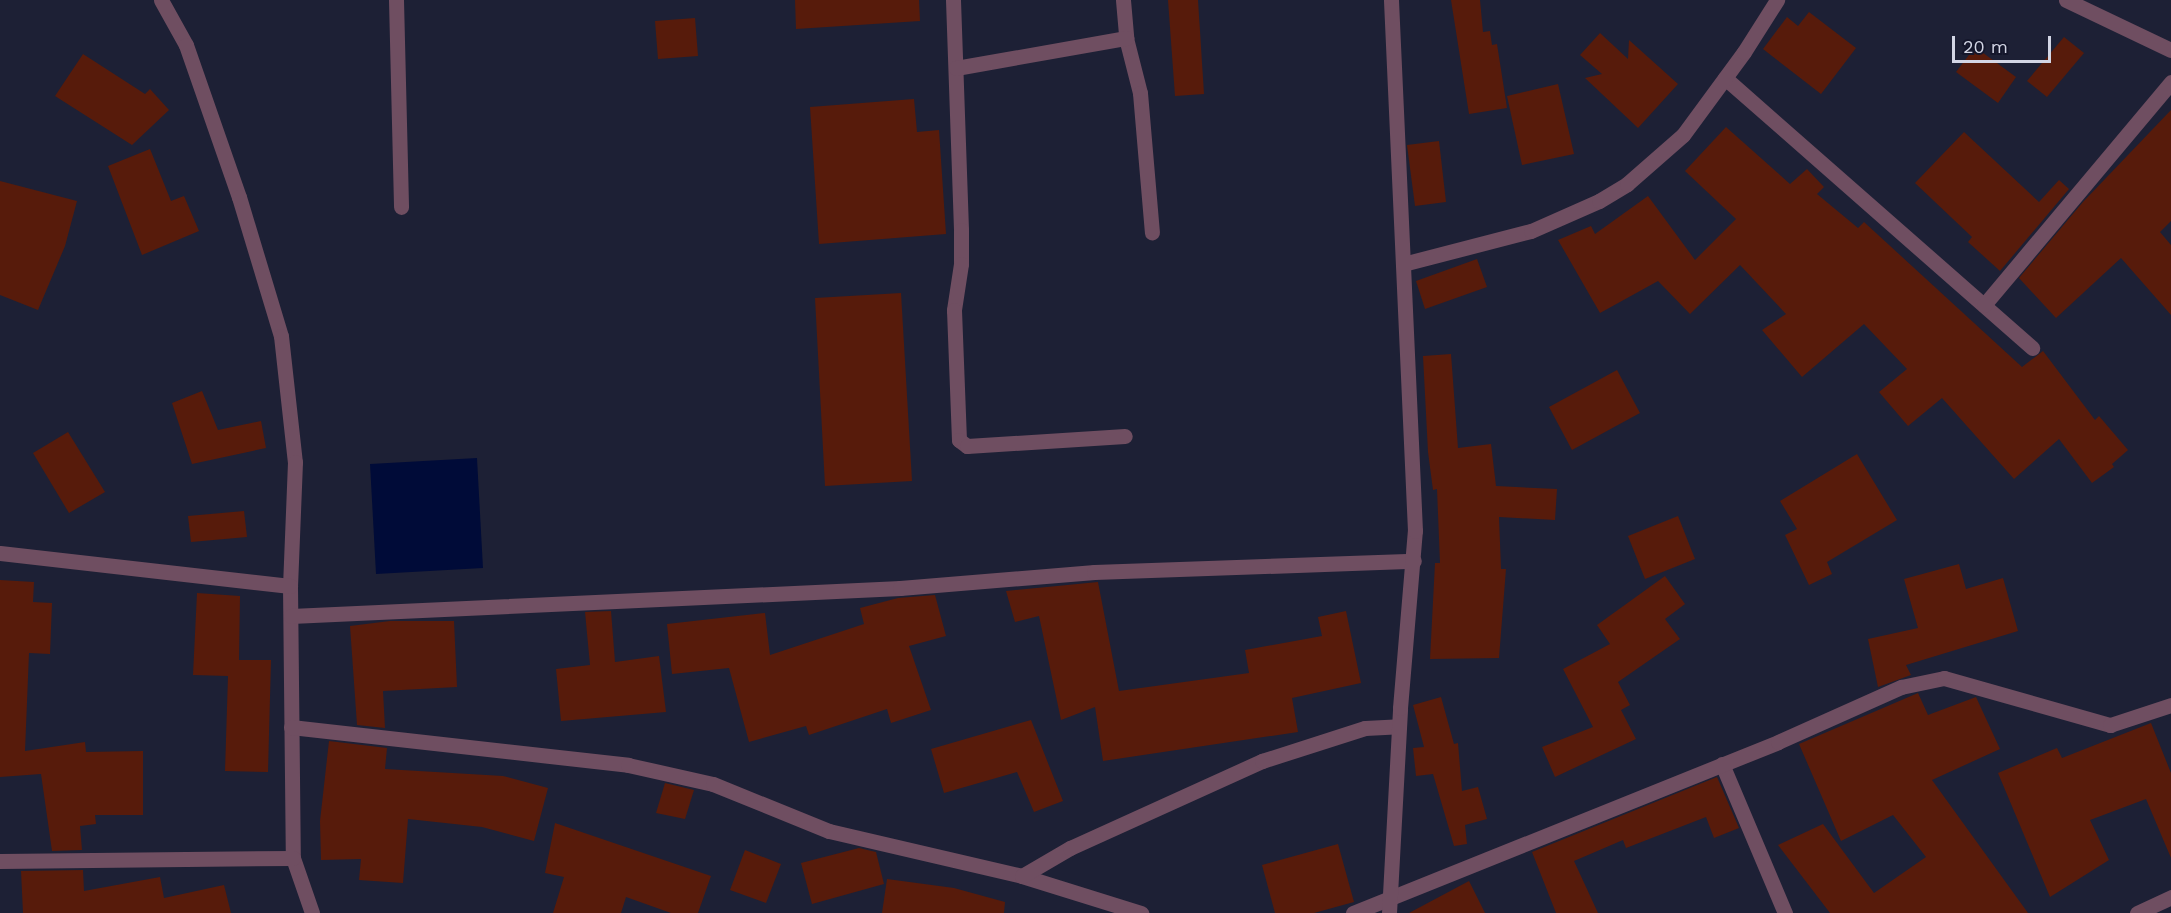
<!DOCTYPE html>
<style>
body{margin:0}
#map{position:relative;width:2171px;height:913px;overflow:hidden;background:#1d2035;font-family:"Work Sans",sans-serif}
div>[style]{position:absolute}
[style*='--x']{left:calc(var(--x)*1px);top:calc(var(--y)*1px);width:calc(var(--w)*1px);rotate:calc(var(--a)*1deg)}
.water>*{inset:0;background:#000b38}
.building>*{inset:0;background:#571b0b}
.minor>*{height:15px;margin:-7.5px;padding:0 7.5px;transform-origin:7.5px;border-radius:7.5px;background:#6f4e61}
span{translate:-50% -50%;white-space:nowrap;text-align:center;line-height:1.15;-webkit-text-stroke:5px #14162b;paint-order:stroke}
.scale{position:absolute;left:1952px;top:36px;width:99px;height:27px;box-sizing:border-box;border:3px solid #d3d6e5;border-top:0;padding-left:8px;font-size:18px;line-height:21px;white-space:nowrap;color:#d3d6e5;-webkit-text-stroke:4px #14162b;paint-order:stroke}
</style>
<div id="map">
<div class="water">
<div style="clip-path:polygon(477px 458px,483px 568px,376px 574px,370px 464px)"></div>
</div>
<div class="building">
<div style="clip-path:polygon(795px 0,919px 0,920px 21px,796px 29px)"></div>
<div style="clip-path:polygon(1168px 0,1198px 0,1204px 94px,1175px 96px)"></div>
<div style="clip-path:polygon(1451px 0,1480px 0,1483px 32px,1490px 31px,1492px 45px,1497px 44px,1507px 108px,1469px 114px)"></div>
<div style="clip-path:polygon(1809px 12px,1856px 48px,1821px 94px,1763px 49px,1787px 17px,1798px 26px)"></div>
<div style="clip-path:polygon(695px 18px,698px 56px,658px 59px,655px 21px)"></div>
<div style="clip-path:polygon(1600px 33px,1628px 59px,1629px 40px,1678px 84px,1638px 128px,1585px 78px,1602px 74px,1580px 55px)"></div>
<div style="clip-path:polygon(2064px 37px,2084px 53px,2047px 97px,2027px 81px)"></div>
<div style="clip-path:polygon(1975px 47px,2016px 77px,1998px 103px,1956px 72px)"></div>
<div style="clip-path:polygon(83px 54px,145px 94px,150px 89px,169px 110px,132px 145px,55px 96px)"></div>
<div style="clip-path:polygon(1558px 84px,1574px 154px,1522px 165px,1507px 96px)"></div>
<div style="clip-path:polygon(914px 99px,917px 132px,939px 130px,946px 234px,819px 244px,810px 107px)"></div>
<div style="clip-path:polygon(2171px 110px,2171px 221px,2160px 232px,2171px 245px,2171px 315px,2121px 258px,2056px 318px,2019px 278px,2083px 202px)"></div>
<div style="clip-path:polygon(1726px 127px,1790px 184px,1807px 169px,1824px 187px,1817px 194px,1858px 228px,1864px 222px,2022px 367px,2043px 351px,2095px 420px,2099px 416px,2128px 450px,2112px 464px,2114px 467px,2092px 483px,2059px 439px,2014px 479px,1942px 398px,1908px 426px,1879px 392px,1907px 369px,1864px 324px,1802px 377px,1762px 330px,1786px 314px,1740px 265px,1690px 314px,1658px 281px,1600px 313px,1558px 240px,1591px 226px,1595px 234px,1648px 196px,1695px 260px,1736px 219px,1685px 171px)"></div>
<div style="clip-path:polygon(1964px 132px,2039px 202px,2059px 180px,2069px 189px,2000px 271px,1968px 242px,1972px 237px,1915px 183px)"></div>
<div style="clip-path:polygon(1439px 141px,1446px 202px,1415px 206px,1407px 145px)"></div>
<div style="clip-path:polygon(150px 149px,171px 201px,184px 196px,199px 231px,142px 255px,108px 166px)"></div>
<div style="clip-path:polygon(0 181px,77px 201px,65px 246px,38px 310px,0 295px)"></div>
<div style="clip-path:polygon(1477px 259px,1487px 287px,1425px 309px,1416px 281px)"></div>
<div style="clip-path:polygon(901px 293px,912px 481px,825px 486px,815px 298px)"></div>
<div style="clip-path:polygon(1451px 354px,1458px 448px,1491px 444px,1496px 486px,1557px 489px,1555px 520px,1499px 517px,1501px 569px,1506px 569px,1499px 658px,1430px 659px,1435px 563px,1440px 563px,1437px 489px,1433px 490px,1428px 452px,1423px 356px)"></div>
<div style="clip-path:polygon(1617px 370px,1640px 413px,1572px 450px,1549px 407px)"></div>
<div style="clip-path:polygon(202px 391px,218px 430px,261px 421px,266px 448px,192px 464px,172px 403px)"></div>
<div style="clip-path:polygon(68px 432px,105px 492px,69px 513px,33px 453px)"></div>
<div style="clip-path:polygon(1857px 454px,1897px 520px,1827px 562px,1832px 574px,1809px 585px,1785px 535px,1797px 529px,1780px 501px)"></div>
<div style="clip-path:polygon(244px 511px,247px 537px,191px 542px,188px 516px)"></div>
<div style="clip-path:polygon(1678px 516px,1695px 559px,1645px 579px,1628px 536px)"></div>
<div style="clip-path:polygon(1959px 564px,1966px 589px,2003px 578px,2018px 631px,1906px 665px,1911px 675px,1878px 687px,1868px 639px,1918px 628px,1904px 579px)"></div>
<div style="clip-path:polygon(1665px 576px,1685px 604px,1665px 619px,1680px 639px,1618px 682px,1630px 705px,1621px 710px,1636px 739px,1555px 777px,1542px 747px,1593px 727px,1563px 669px,1610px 644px,1597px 625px)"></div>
<div style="clip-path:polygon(0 580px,34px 582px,33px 602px,52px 603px,50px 654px,29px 653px,25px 751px,85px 742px,86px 752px,143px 751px,143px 815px,95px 815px,96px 824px,80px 826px,82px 850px,52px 851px,41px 774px,0 777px)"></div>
<div style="clip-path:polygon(1098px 582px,1119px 691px,1249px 673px,1245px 650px,1322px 636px,1318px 617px,1346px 611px,1361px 683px,1292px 698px,1298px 732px,1103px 761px,1095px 707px,1061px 720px,1039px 616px,1015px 622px,1006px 591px)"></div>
<div style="clip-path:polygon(197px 593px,240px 596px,239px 660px,271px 660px,268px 772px,225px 771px,228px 676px,193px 675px)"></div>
<div style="clip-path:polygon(935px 595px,946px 636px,909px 646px,931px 710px,891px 723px,887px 709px,809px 735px,806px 726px,749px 742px,729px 668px,672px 674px,667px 624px,765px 613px,770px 655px,864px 624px,860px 608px,898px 598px)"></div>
<div style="clip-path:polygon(611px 611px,615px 662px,659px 656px,666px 712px,561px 721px,556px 669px,590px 665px,585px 612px)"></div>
<div style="clip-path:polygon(390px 621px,454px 621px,457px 687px,383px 691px,385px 728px,357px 725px,350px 626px)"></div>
<div style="clip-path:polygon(1918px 693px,1928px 715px,1976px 697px,2000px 749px,1932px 780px,2028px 913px,1830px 913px,1778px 845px,1823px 824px,1874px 893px,1926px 857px,1893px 815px,1841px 841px,1799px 744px)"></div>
<div style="clip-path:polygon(1441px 697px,1454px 744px,1458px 743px,1462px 791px,1478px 787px,1487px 819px,1465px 825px,1467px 844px,1454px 846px,1433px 774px,1416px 776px,1413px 748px,1424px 747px,1413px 705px)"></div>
<div style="clip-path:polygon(1031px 720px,1063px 801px,1034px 812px,1017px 772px,944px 793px,931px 749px)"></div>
<div style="clip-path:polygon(2151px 723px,2171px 773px,2171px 858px,2146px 799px,2090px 820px,2109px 860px,2050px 897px,1998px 773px,2057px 748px,2062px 758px)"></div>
<div style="clip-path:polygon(329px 741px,387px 748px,385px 769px,503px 776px,548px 788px,534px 841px,482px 827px,408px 819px,403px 883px,359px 880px,361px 859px,321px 860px,320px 821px)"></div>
<div style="clip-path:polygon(1717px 777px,1739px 828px,1714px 838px,1706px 817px,1626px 848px,1623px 840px,1574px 861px,1598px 913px,1556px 913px,1532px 852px)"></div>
<div style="clip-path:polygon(665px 783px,694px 790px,685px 819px,656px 813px)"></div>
<div style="clip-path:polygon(555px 823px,711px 876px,698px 913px,671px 913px,626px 897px,621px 913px,553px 913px,564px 877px,545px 873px)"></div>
<div style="clip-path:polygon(1338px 844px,1354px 902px,1314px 913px,1275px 913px,1262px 865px)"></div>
<div style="clip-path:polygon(859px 848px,876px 852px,884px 884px,812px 904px,801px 863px)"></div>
<div style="clip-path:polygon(745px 850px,781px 864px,766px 903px,730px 890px)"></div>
<div style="clip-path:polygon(83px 870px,84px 891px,160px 877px,164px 898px,224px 885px,231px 913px,23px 913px,21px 871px)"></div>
<div style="clip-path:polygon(887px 879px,954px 888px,1005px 902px,1004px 913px,882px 913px)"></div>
<div style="clip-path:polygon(1469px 881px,1485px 913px,1409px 913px)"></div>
</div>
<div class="minor">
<div style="--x:161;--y:0;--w:51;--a:60.9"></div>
<div style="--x:186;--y:45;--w:161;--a:70.8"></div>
<div style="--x:239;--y:197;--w:145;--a:73.2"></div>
<div style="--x:281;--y:336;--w:127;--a:83.7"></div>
<div style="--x:295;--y:462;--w:124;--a:92.3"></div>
<div style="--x:290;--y:586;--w:272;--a:89.4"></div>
<div style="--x:293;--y:858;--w:58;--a:70.9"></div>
<div style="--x:396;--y:0;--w:207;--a:88.6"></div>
<div style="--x:953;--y:0;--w:230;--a:88"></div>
<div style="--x:961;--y:230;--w:34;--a:90"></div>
<div style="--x:961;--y:264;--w:47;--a:98.7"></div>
<div style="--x:954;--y:310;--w:130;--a:87.8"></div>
<div style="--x:959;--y:440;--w:10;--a:37"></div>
<div style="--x:967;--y:446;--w:158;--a:-3.6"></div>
<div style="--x:1123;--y:0;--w:38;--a:85"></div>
<div style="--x:1126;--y:38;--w:57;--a:75.7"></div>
<div style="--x:1140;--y:93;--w:140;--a:85.1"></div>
<div style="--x:2066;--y:0;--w:116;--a:25.5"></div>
<div style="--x:956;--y:68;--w:173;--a:-10"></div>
<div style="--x:1725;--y:78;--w:409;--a:41.3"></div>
<div style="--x:1403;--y:264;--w:132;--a:-14.5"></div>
<div style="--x:1531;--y:231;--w:74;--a:-23.8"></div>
<div style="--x:1599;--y:201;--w:33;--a:-31"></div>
<div style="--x:1627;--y:184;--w:74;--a:-41.2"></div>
<div style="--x:1683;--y:135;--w:103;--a:-53.7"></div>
<div style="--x:1744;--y:52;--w:62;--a:-57.6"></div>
<div style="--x:1984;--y:305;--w:291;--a:-50"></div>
<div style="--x:0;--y:553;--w:292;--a:6.5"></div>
<div style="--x:291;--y:616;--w:610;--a:-2.63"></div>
<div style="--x:900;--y:588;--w:195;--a:-4.7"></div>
<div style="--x:1094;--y:572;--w:320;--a:-2"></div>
<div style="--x:291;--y:727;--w:339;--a:6.4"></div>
<div style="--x:628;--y:765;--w:87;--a:12.6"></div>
<div style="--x:713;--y:784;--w:125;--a:22.1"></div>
<div style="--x:829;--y:831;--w:198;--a:13.1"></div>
<div style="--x:1022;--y:876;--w:125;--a:17.3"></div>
<div style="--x:1722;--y:764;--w:162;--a:67.1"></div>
<div style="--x:0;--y:861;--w:293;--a:-0.6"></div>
<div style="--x:1022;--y:876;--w:56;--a:-30.3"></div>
<div style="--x:1070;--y:848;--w:211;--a:-24.4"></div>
<div style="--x:1262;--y:761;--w:108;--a:-17.8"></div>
<div style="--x:1365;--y:728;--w:34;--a:-3"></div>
<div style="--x:1353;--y:913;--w:458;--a:-21.9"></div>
<div style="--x:1778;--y:742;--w:135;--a:-24.1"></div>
<div style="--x:1901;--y:687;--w:44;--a:-11.8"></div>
<div style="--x:1944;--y:678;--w:173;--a:15.8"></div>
<div style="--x:2110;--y:725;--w:64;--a:-18.2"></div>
<div style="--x:1389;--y:913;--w:205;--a:-86.9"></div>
<div style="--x:1400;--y:708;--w:178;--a:-85.2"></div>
<div style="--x:1415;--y:531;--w:532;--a:-92.59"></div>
<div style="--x:2137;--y:913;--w:38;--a:-25"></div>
</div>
<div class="scale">20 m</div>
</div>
